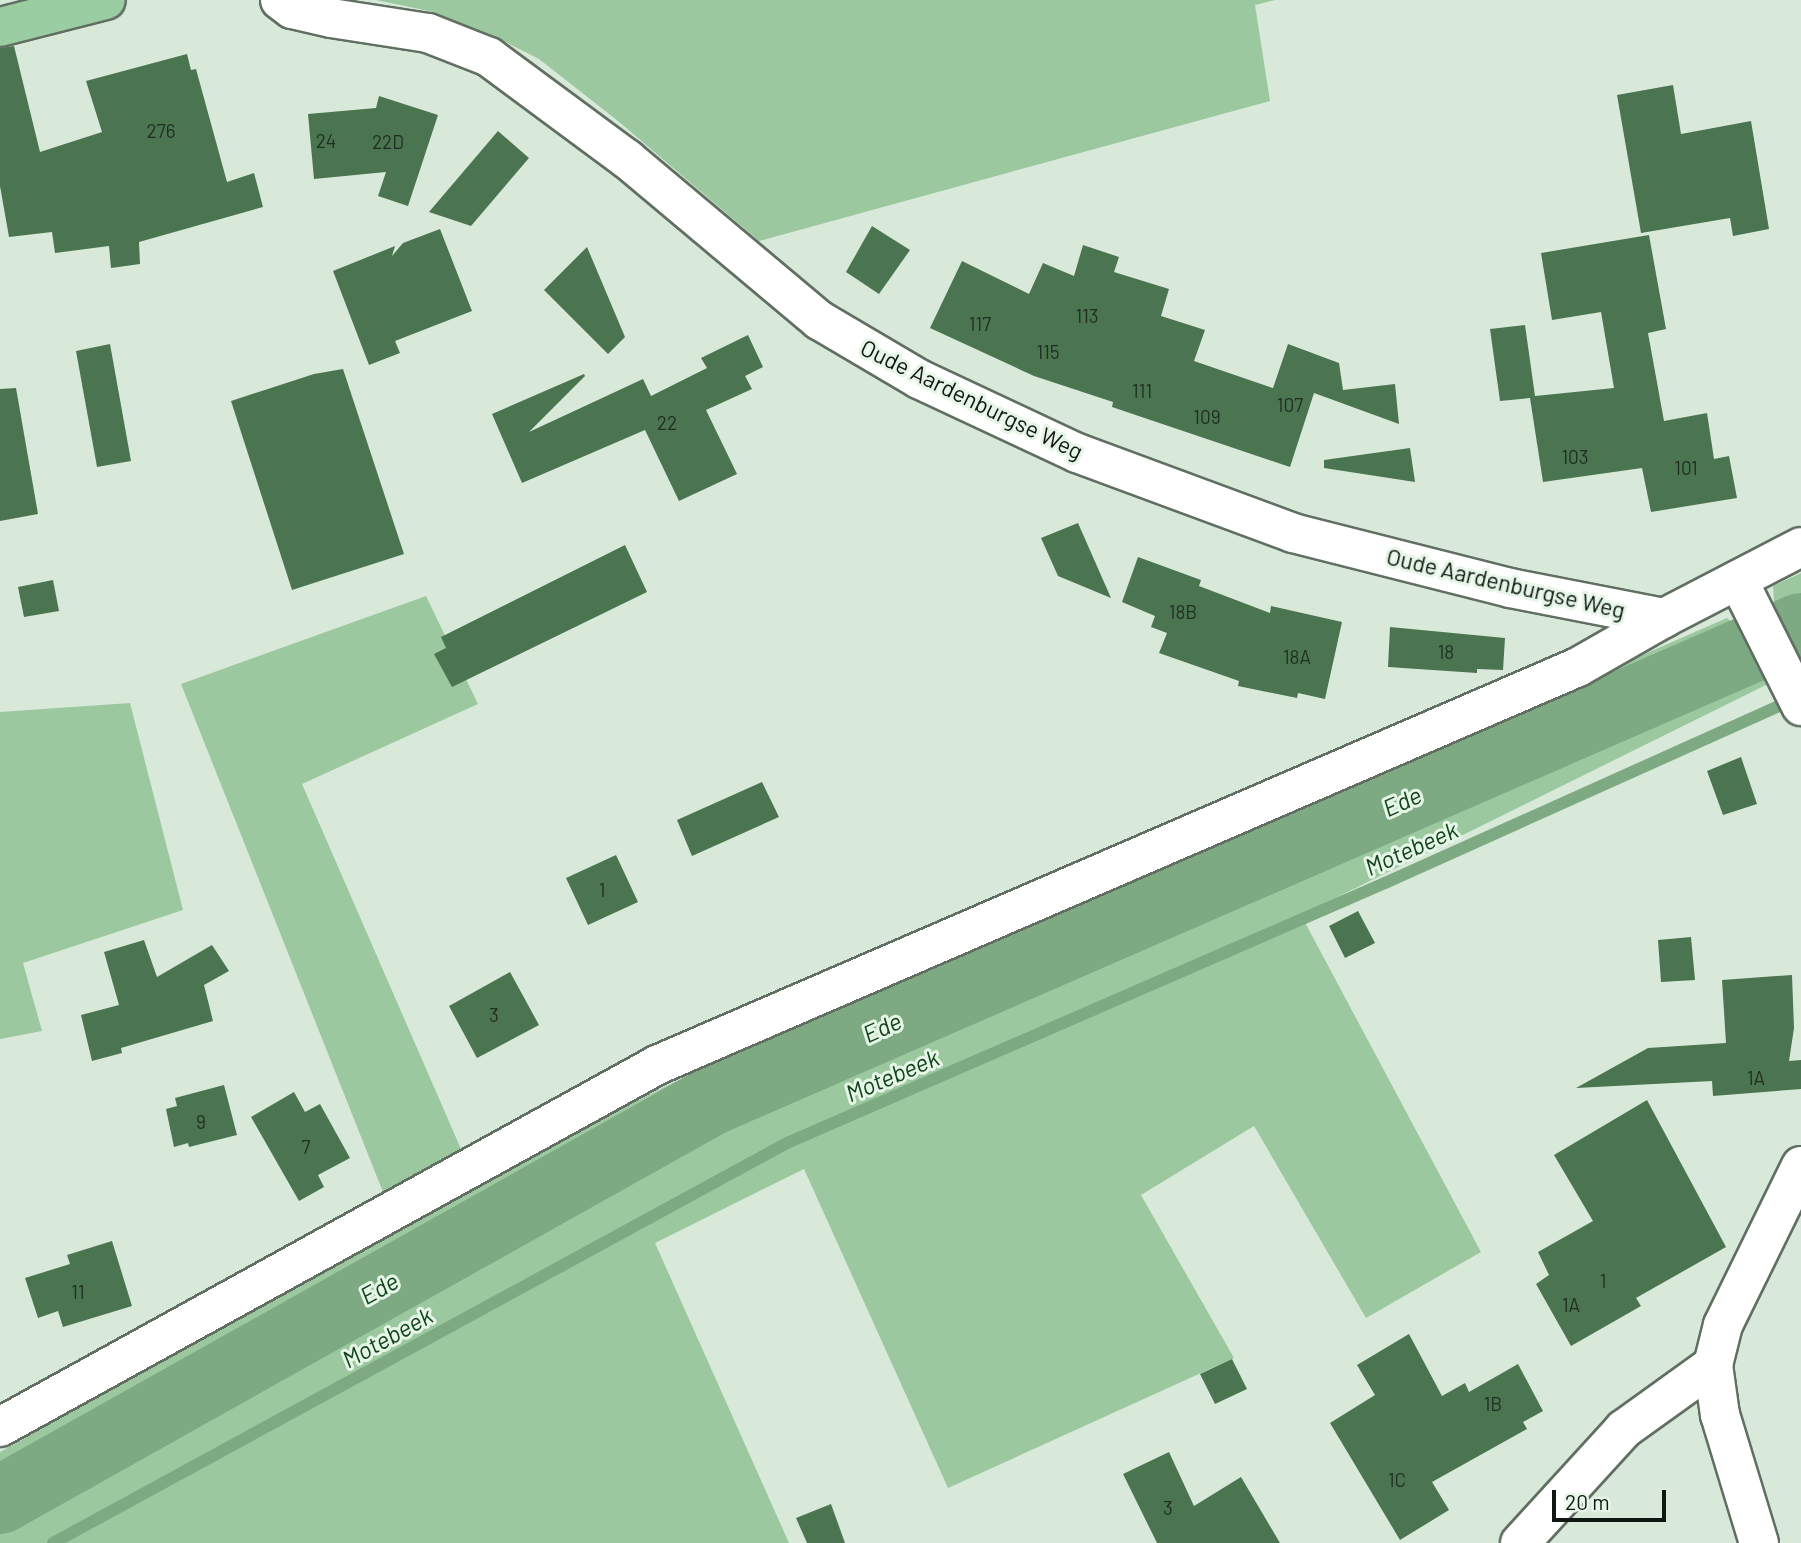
<!DOCTYPE html>
<style>
body{margin:0}
#map{position:relative;width:1801px;height:1543px;overflow:hidden;background:#d8e9d9;font-family:Barlow,sans-serif}
div>[style]{position:absolute}
[style*='--x']{left:calc(var(--x)*1px);top:calc(var(--y)*1px);width:calc(var(--w)*1px);rotate:calc(var(--a)*1deg)}
.green>*{inset:0;background:#9cc8a0}
.stream>*{height:12px;margin:-6px;padding:0 6px;transform-origin:6px;border-radius:6px;background:#7daa82}
.river>*{height:68px;margin:-34px;padding:0 34px;transform-origin:34px;border-radius:34px;background:#7daa82}
.building>*{inset:0;background:#4b7550}
.roads{filter:drop-shadow(2px 0 #606f61) drop-shadow(-2px 0 #606f61) drop-shadow(0 2px #606f61) drop-shadow(0 -2px #606f61)}
.street>*{height:38px;margin:-19px;padding:0 19px;transform-origin:19px;border-radius:19px;background:#fff}
.primary>*{height:38px;margin:-19px;padding:0 19px;transform-origin:19px;border-radius:19px;background:#9acda2}
span{translate:-50% -50%;white-space:nowrap;text-align:center;line-height:1.15;-webkit-text-stroke:6px #e5f6e6;paint-order:stroke}
.number-label{font-size:19px;color:#1f2e21}
.number-label span{-webkit-text-stroke-width:0}
.street-label{font-size:23px;color:#101611}
.water-label{font-size:24px;color:#12431c;font-style:italic}
.scale{position:absolute;left:1552px;top:1490px;width:114px;height:32px;box-sizing:border-box;border:4px solid #101611;border-top:0;padding-left:9px;font-size:21px;line-height:24px;white-space:nowrap;color:#101611;-webkit-text-stroke:5px #e5f6e6;paint-order:stroke}
</style>
<div id="map">
<div class="green">
<div style="clip-path:polygon(376px 0,1275px 0,1255px 5px,1270px 101px,759px 241px,618px 121px,539px 59px,494px 36px,429px 11px)"></div>
<div style="clip-path:polygon(1801px 573px,1801px 660px,1794px 654px,1775px 618px,1773px 586px)"></div>
<div style="clip-path:polygon(426px 596px,478px 704px,302px 784px,461px 1149px,383px 1192px,181px 684px)"></div>
<div style="clip-path:polygon(1727px 618px,1748px 636px,1770px 683px,1301px 915px,1481px 1252px,1366px 1318px,1254px 1126px,1141px 1195px,1234px 1358px,948px 1488px,804px 1169px,655px 1243px,789px 1543px,0 1543px,0 1452px,561px 1139px,736px 1051px)"></div>
<div style="clip-path:polygon(130px 703px,183px 910px,23px 963px,42px 1031px,0 1039px,0 712px)"></div>
</div>
<div class="stream">
<div style="--x:53;--y:1543;--w:836;--a:-28.59"></div>
<div style="--x:787;--y:1143;--w:652;--a:-23.5"></div>
<div style="--x:1385;--y:883;--w:430;--a:-24.2"></div>
</div>
<div class="river">
<div style="--x:0;--y:1500;--w:814;--a:-29.27"></div>
<div style="--x:710;--y:1102;--w:1190;--a:-23.53"></div>
</div>
<div class="building">
<div style="clip-path:polygon(14px 46px,40px 152px,102px 132px,86px 81px,187px 54px,191px 70px,196px 69px,227px 182px,254px 173px,263px 207px,139px 242px,140px 264px,111px 268px,109px 246px,55px 253px,52px 232px,9px 237px,0 186px,0 48px)"></div>
<div style="clip-path:polygon(1673px 85px,1681px 134px,1751px 121px,1769px 229px,1733px 236px,1730px 218px,1641px 233px,1617px 95px)"></div>
<div style="clip-path:polygon(379px 96px,438px 115px,408px 206px,378px 196px,386px 172px,314px 179px,308px 114px,376px 108px)"></div>
<div style="clip-path:polygon(498px 131px,529px 158px,471px 226px,429px 212px)"></div>
<div style="clip-path:polygon(872px 226px,910px 250px,879px 294px,846px 272px)"></div>
<div style="clip-path:polygon(440px 229px,472px 311px,395px 341px,400px 353px,369px 365px,333px 271px,395px 246px,392px 256px,403px 243px)"></div>
<div style="clip-path:polygon(1649px 235px,1666px 329px,1648px 333px,1664px 421px,1707px 413px,1714px 459px,1729px 456px,1737px 498px,1651px 512px,1642px 468px,1543px 482px,1530px 398px,1500px 401px,1490px 329px,1525px 325px,1535px 396px,1614px 388px,1601px 312px,1552px 320px,1541px 253px)"></div>
<div style="clip-path:polygon(1083px 245px,1119px 257px,1114px 272px,1169px 289px,1161px 316px,1205px 330px,1194px 361px,1273px 388px,1288px 344px,1339px 363px,1343px 390px,1395px 384px,1399px 424px,1314px 393px,1290px 467px,1112px 407px,1113px 402px,1034px 376px,930px 328px,962px 261px,1029px 294px,1043px 263px,1074px 276px)"></div>
<div style="clip-path:polygon(587px 247px,625px 337px,608px 354px,544px 290px)"></div>
<div style="clip-path:polygon(748px 335px,763px 367px,745px 376px,752px 389px,706px 410px,737px 474px,679px 501px,645px 430px,522px 483px,492px 414px,584px 374px,585px 376px,529px 432px,643px 379px,651px 396px,707px 368px,701px 358px)"></div>
<div style="clip-path:polygon(110px 344px,131px 461px,97px 467px,76px 351px)"></div>
<div style="clip-path:polygon(343px 369px,404px 554px,292px 590px,231px 401px,314px 374px)"></div>
<div style="clip-path:polygon(16px 388px,38px 514px,0 521px,0 389px)"></div>
<div style="clip-path:polygon(1410px 448px,1415px 482px,1324px 468px,1324px 460px)"></div>
<div style="clip-path:polygon(1078px 523px,1111px 598px,1058px 576px,1041px 538px)"></div>
<div style="clip-path:polygon(625px 545px,647px 592px,452px 687px,434px 654px,446px 648px,441px 637px)"></div>
<div style="clip-path:polygon(1138px 557px,1201px 580px,1199px 586px,1270px 613px,1271px 606px,1342px 622px,1325px 699px,1298px 693px,1297px 698px,1238px 686px,1239px 681px,1159px 653px,1167px 633px,1151px 627px,1155px 616px,1122px 602px)"></div>
<div style="clip-path:polygon(53px 580px,59px 611px,24px 617px,18px 587px)"></div>
<div style="clip-path:polygon(1390px 627px,1505px 638px,1503px 670px,1477px 669px,1477px 673px,1388px 667px)"></div>
<div style="clip-path:polygon(1741px 757px,1757px 804px,1723px 815px,1707px 771px)"></div>
<div style="clip-path:polygon(762px 782px,779px 817px,692px 856px,677px 820px)"></div>
<div style="clip-path:polygon(616px 855px,638px 902px,588px 925px,566px 878px)"></div>
<div style="clip-path:polygon(1358px 911px,1375px 943px,1345px 958px,1329px 926px)"></div>
<div style="clip-path:polygon(1691px 937px,1695px 980px,1661px 982px,1658px 940px)"></div>
<div style="clip-path:polygon(144px 940px,157px 977px,212px 945px,229px 971px,204px 985px,213px 1021px,121px 1048px,122px 1053px,92px 1061px,81px 1015px,119px 1005px,104px 952px)"></div>
<div style="clip-path:polygon(510px 972px,539px 1025px,477px 1058px,449px 1006px)"></div>
<div style="clip-path:polygon(1792px 975px,1794px 1028px,1789px 1061px,1801px 1060px,1801px 1089px,1713px 1096px,1712px 1081px,1576px 1088px,1648px 1048px,1726px 1043px,1722px 980px)"></div>
<div style="clip-path:polygon(224px 1085px,237px 1135px,189px 1147px,188px 1143px,174px 1147px,166px 1109px,177px 1106px,175px 1098px)"></div>
<div style="clip-path:polygon(294px 1092px,305px 1112px,320px 1104px,350px 1158px,318px 1175px,324px 1187px,299px 1201px,251px 1117px)"></div>
<div style="clip-path:polygon(1647px 1100px,1726px 1247px,1636px 1298px,1641px 1306px,1571px 1346px,1536px 1284px,1549px 1275px,1538px 1252px,1593px 1221px,1554px 1155px)"></div>
<div style="clip-path:polygon(112px 1241px,132px 1306px,63px 1327px,58px 1311px,38px 1318px,25px 1278px,70px 1264px,67px 1255px)"></div>
<div style="clip-path:polygon(1409px 1334px,1442px 1396px,1465px 1383px,1469px 1392px,1518px 1364px,1543px 1411px,1523px 1422px,1527px 1429px,1432px 1482px,1449px 1510px,1400px 1540px,1330px 1423px,1375px 1395px,1357px 1365px)"></div>
<div style="clip-path:polygon(1232px 1359px,1247px 1389px,1215px 1404px,1200px 1374px)"></div>
<div style="clip-path:polygon(1169px 1452px,1194px 1506px,1241px 1477px,1280px 1543px,1157px 1543px,1123px 1474px)"></div>
<div style="clip-path:polygon(831px 1504px,845px 1543px,807px 1543px,796px 1518px)"></div>
</div>
<div class="roads">
<div class="street">
<div style="--x:280;--y:0;--w:15;--a:37"></div>
<div style="--x:292;--y:9;--w:40;--a:13"></div>
<div style="--x:331;--y:18;--w:98;--a:8.8"></div>
<div style="--x:428;--y:33;--w:66;--a:21.5"></div>
<div style="--x:489;--y:57;--w:172;--a:36.5"></div>
<div style="--x:627;--y:159;--w:251;--a:40"></div>
<div style="--x:819;--y:320;--w:116;--a:30.5"></div>
<div style="--x:919;--y:379;--w:174;--a:25.1"></div>
<div style="--x:1077;--y:453;--w:230;--a:20.3"></div>
<div style="--x:1293;--y:533;--w:224;--a:14.2"></div>
<div style="--x:1510;--y:588;--w:157;--a:11"></div>
<div style="--x:1738;--y:580;--w:141;--a:63.4"></div>
<div style="--x:0;--y:1427;--w:750;--a:-28.85"></div>
<div style="--x:657;--y:1065;--w:1003;--a:-23.37"></div>
<div style="--x:1578;--y:667;--w:99;--a:-29.7"></div>
<div style="--x:1664;--y:618;--w:154;--a:-27.4"></div>
<div style="--x:1520;--y:1543;--w:154;--a:-47.6"></div>
<div style="--x:1624;--y:1429;--w:110;--a:-35.7"></div>
<div style="--x:1759;--y:1543;--w:134;--a:-106.9"></div>
<div style="--x:1720;--y:1415;--w:50;--a:-98"></div>
<div style="--x:1713;--y:1365;--w:41;--a:-76"></div>
<div style="--x:1723;--y:1325;--w:177;--a:-63.9"></div>
</div>
<div class="primary">
<div style="--x:0;--y:27;--w:109;--a:-14.3"></div>
</div>
</div>
<div class="number-label">
<span style="left:161px;top:131px">276</span>
<span style="left:326px;top:141px">24</span>
<span style="left:388px;top:142px">22D</span>
<span style="left:1087px;top:316px">113</span>
<span style="left:980px;top:324px">117</span>
<span style="left:1048px;top:352px">115</span>
<span style="left:1142px;top:391px">111</span>
<span style="left:1290px;top:405px">107</span>
<span style="left:1207px;top:417px">109</span>
<span style="left:667px;top:423px">22</span>
<span style="left:1575px;top:457px">103</span>
<span style="left:1686px;top:468px">101</span>
<span style="left:1183px;top:612px">18B</span>
<span style="left:1446px;top:652px">18</span>
<span style="left:1297px;top:657px">18A</span>
<span style="left:602px;top:890px">1</span>
<span style="left:494px;top:1015px">3</span>
<span style="left:1756px;top:1078px">1A</span>
<span style="left:201px;top:1122px">9</span>
<span style="left:306px;top:1147px">7</span>
<span style="left:1603px;top:1281px">1</span>
<span style="left:78px;top:1292px">11</span>
<span style="left:1571px;top:1305px">1A</span>
<span style="left:1493px;top:1404px">1B</span>
<span style="left:1397px;top:1480px">1C</span>
<span style="left:1168px;top:1508px">3</span>
</div>
<div class="street-label">
<span style="left:972px;top:399px;rotate:26deg">Oude Aardenburgse Weg</span>
<span style="left:1506px;top:583px;rotate:13deg">Oude Aardenburgse Weg</span>
</div>
<div class="water-label">
<span style="left:1402px;top:801px;rotate:-24deg">Ede</span>
<span style="left:1411px;top:848px;rotate:-24deg">Motebeek</span>
<span style="left:882px;top:1027px;rotate:-24deg">Ede</span>
<span style="left:892px;top:1075px;rotate:-23deg">Motebeek</span>
<span style="left:379px;top:1288px;rotate:-29deg">Ede</span>
<span style="left:387px;top:1337px;rotate:-29deg">Motebeek</span>
</div>
<div class="scale">20 m</div>
</div>
